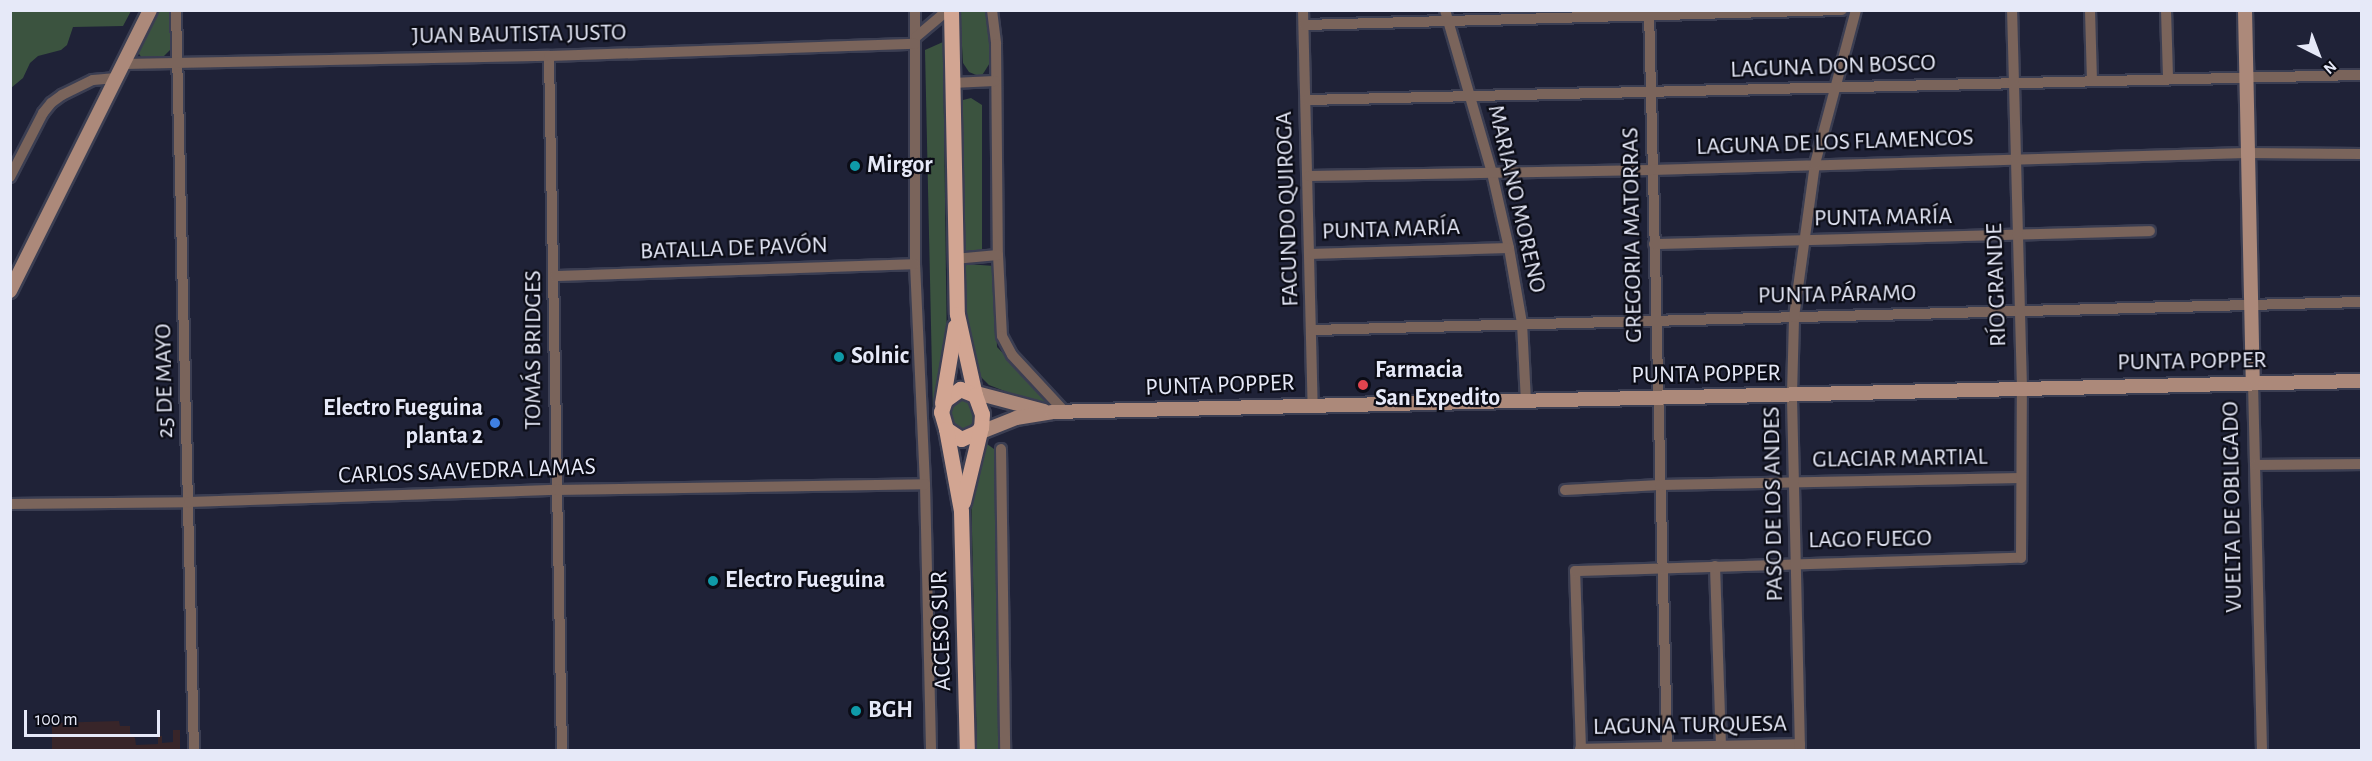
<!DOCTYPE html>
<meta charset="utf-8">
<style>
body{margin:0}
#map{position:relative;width:2372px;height:761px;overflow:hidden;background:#1f2237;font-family:"Alegreya Sans",sans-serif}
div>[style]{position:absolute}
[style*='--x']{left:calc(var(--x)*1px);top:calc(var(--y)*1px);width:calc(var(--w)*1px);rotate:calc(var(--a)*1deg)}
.industrial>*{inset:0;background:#382529}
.green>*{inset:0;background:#3b533f}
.roads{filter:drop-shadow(2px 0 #3b3e52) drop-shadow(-2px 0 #3b3e52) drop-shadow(0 2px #3b3e52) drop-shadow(0 -2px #3b3e52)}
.street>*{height:10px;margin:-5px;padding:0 5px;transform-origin:5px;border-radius:5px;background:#7a645b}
.secondary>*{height:14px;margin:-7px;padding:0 7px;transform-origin:7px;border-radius:7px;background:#ac897a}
.primary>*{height:15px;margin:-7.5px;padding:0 7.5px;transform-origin:7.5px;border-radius:7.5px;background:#d2a592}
.dots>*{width:16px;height:16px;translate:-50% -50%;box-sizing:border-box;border:3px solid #0b0c16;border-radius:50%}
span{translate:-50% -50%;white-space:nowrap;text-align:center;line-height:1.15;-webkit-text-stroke:4.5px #0b0c16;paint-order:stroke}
.street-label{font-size:24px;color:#e6e9f8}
.poi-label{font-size:24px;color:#e6e9f8;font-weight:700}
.left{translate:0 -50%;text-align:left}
.right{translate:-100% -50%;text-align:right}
.frame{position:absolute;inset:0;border:12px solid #e6e9f8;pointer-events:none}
.north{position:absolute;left:2288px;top:24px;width:60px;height:60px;-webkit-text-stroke:4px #0b0c16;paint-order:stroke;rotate:138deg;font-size:16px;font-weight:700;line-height:24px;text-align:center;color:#e6e9f8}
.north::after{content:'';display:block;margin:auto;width:21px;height:27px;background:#e6e9f8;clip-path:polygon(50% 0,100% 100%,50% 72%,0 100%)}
.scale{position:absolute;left:24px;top:710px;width:136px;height:27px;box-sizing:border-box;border:3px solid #e6e9f8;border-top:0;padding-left:8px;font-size:18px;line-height:21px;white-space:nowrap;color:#e6e9f8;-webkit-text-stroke:4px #0b0c16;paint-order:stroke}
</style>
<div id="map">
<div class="industrial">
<div style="clip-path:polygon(119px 721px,120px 726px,130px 726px,130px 733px,135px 738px,136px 745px,158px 744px,158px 736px,162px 736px,162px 743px,173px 742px,173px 730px,180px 730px,180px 750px,52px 750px,52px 723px)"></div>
</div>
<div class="green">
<div style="clip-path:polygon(11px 10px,131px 10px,131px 11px,123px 26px,73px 27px,67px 45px,61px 50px,38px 56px,30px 63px,23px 78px,11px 88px)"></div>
<div style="clip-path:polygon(157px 11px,170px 11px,170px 50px,164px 56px,142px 58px,137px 51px)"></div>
<div style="clip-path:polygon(960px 11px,991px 11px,993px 58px,981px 77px,969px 72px,963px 63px)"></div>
<div style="clip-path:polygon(943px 42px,947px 356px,933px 417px,925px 50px)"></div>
<div style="clip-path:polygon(971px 98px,982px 105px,982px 251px,975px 252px,963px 252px,963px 100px)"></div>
<div style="clip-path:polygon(967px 264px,994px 266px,997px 347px,1054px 407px,1040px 405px,989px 385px,975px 371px,967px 348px,965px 267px)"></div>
<div style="clip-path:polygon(961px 395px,968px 397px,977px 413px,973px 428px,958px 432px,947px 417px,949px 405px)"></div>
<div style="clip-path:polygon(987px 444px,994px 449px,995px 464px,999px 750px,977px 750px,971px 487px)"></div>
</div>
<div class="roads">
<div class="street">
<div style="--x:176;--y:10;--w:740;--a:88.61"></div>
<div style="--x:915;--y:10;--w:254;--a:90"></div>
<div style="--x:915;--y:264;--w:220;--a:87.4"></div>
<div style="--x:925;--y:484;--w:266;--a:88.7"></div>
<div style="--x:992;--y:10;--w:34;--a:83"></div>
<div style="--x:996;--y:44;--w:211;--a:89.5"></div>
<div style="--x:998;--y:255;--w:81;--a:87.2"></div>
<div style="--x:1002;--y:336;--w:21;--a:62"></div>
<div style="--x:1012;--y:355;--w:78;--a:47.1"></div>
<div style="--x:1303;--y:10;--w:396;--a:88.6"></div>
<div style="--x:1445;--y:10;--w:170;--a:73.9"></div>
<div style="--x:1492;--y:173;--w:77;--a:77.2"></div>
<div style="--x:1509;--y:248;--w:76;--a:80.2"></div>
<div style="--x:1522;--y:323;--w:78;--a:87.1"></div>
<div style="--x:1649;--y:10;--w:737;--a:88.6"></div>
<div style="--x:2090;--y:10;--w:70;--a:88.4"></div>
<div style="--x:2166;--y:10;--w:69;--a:88.3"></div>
<div style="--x:1304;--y:25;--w:538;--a:-1.6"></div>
<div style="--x:916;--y:37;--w:42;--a:-40.2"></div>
<div style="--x:549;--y:56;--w:694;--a:88.93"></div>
<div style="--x:123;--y:64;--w:426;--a:-1.1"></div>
<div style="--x:549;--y:56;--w:366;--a:-1.9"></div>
<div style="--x:952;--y:83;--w:43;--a:-2.7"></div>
<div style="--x:1306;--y:100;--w:1056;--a:-1.36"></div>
<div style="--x:1309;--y:176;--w:343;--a:-1"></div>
<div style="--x:1652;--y:170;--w:595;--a:-1.64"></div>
<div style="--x:2247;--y:153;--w:115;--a:0.5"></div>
<div style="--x:10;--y:177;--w:72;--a:-62.7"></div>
<div style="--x:43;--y:113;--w:13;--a:-51"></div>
<div style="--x:51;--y:103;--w:14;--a:-36"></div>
<div style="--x:62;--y:95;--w:34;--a:-26"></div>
<div style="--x:93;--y:80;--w:23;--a:-5"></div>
<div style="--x:1654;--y:244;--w:496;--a:-1.5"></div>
<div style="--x:1309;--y:254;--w:200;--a:-1.7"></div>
<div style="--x:954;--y:259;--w:44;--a:-5.2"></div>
<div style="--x:555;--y:276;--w:360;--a:-1.9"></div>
<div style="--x:1313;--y:330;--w:1049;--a:-1.53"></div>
<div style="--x:2253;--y:383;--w:367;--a:88.6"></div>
<div style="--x:1001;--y:449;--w:301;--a:89.2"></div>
<div style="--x:2256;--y:465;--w:106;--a:-0.5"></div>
<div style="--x:1565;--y:490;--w:95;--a:-3"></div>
<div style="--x:1660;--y:485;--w:361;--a:-1.1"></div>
<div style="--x:10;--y:504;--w:179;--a:-0.6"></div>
<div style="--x:189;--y:502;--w:367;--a:-1.9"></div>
<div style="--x:556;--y:490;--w:369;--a:-0.9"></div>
<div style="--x:1715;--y:566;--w:180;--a:88.1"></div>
<div style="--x:1580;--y:749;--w:220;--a:-1.3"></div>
<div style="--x:1581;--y:750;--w:179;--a:-91.9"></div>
<div style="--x:1575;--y:571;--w:446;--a:-1.7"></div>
<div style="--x:2021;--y:558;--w:169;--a:-89.7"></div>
<div style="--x:2022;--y:389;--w:379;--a:-91.5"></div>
<div style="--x:1800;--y:750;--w:355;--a:-91.3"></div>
<div style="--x:1792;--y:395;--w:78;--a:-88.5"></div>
<div style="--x:1794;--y:317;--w:154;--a:-82.2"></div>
<div style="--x:1815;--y:164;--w:159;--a:-75.1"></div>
</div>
<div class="secondary">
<div style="--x:2245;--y:10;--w:373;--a:88.8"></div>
<div style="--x:10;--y:291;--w:314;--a:-63.5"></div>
<div style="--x:965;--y:390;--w:82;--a:14.9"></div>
<div style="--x:971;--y:436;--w:48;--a:-21.8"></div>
<div style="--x:1016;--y:418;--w:36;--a:-9"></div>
<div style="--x:1052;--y:412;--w:1310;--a:-1.36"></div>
</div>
<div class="primary">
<div style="--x:951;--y:10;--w:304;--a:88.9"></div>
<div style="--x:957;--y:314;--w:83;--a:77.5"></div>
<div style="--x:960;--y:389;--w:16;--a:22"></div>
<div style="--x:975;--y:395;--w:20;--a:70"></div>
<div style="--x:982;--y:414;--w:13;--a:94"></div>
<div style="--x:981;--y:427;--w:6;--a:129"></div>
<div style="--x:977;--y:432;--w:17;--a:156"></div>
<div style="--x:961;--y:439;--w:18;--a:-146"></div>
<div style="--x:946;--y:429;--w:18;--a:-106"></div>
<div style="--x:941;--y:412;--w:13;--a:-72"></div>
<div style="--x:945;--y:400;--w:19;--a:-36"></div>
<div style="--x:942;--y:403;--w:78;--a:-80.4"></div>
<div style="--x:946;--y:429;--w:83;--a:79.6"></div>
<div style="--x:961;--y:511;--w:239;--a:88.6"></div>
<div style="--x:963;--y:502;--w:77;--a:-76.5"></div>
</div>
</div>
<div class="dots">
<div style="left:855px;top:166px;background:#0f9aa8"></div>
<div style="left:839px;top:357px;background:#0f9aa8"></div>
<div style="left:1363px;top:385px;background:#e0444e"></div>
<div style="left:495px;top:423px;background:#3f7fe0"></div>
<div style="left:713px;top:581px;background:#0f9aa8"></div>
<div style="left:856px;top:711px;background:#0f9aa8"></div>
</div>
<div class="street-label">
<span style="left:519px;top:35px;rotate:-1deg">JUAN BAUTISTA JUSTO</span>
<span style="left:1833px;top:67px;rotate:-2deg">LAGUNA DON BOSCO</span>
<span style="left:1835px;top:143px;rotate:-2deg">LAGUNA DE LOS FLAMENCOS</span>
<span style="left:1516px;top:199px;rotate:77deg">MARIANO MORENO</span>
<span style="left:1288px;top:209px;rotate:-92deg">FACUNDO QUIROGA</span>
<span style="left:1883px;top:218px;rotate:-1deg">PUNTA MARÍA</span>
<span style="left:1391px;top:230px;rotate:-2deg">PUNTA MARÍA</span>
<span style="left:1633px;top:235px;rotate:-91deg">GREGORIA MATORRAS</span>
<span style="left:734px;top:249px;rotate:-2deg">BATALLA DE PAVÓN</span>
<span style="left:1997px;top:285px;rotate:-92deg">RÍO GRANDE</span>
<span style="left:1837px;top:295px;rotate:-1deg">PUNTA PÁRAMO</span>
<span style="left:534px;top:350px;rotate:-90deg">TOMÁS BRIDGES</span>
<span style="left:2192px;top:362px;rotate:-1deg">PUNTA POPPER</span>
<span style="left:1706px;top:375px;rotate:-1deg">PUNTA POPPER</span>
<span style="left:165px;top:381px;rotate:-91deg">25 DE MAYO</span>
<span style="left:1220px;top:386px;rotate:-2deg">PUNTA POPPER</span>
<span style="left:1900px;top:459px;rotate:-1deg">GLACIAR MARTIAL</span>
<span style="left:467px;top:472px;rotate:-2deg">CARLOS SAAVEDRA LAMAS</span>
<span style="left:1774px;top:504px;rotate:-91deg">PASO DE LOS ANDES</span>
<span style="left:2233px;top:507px;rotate:-91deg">VUELTA DE OBLIGADO</span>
<span style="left:1870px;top:540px;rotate:-1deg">LAGO FUEGO</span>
<span style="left:942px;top:631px;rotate:-92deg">ACCESO SUR</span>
<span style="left:1690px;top:726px;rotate:-1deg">LAGUNA TURQUESA</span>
</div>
<div class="poi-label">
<span class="left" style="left:867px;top:166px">Mirgor</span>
<span class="left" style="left:851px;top:357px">Solnic</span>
<span class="left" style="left:1375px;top:385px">Farmacia<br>San Expedito</span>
<span class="right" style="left:483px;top:423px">Electro Fueguina<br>planta 2</span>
<span class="left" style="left:725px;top:581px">Electro Fueguina</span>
<span class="left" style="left:868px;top:711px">BGH</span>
</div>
<div class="frame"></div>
<div class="north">N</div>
<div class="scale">100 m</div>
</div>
